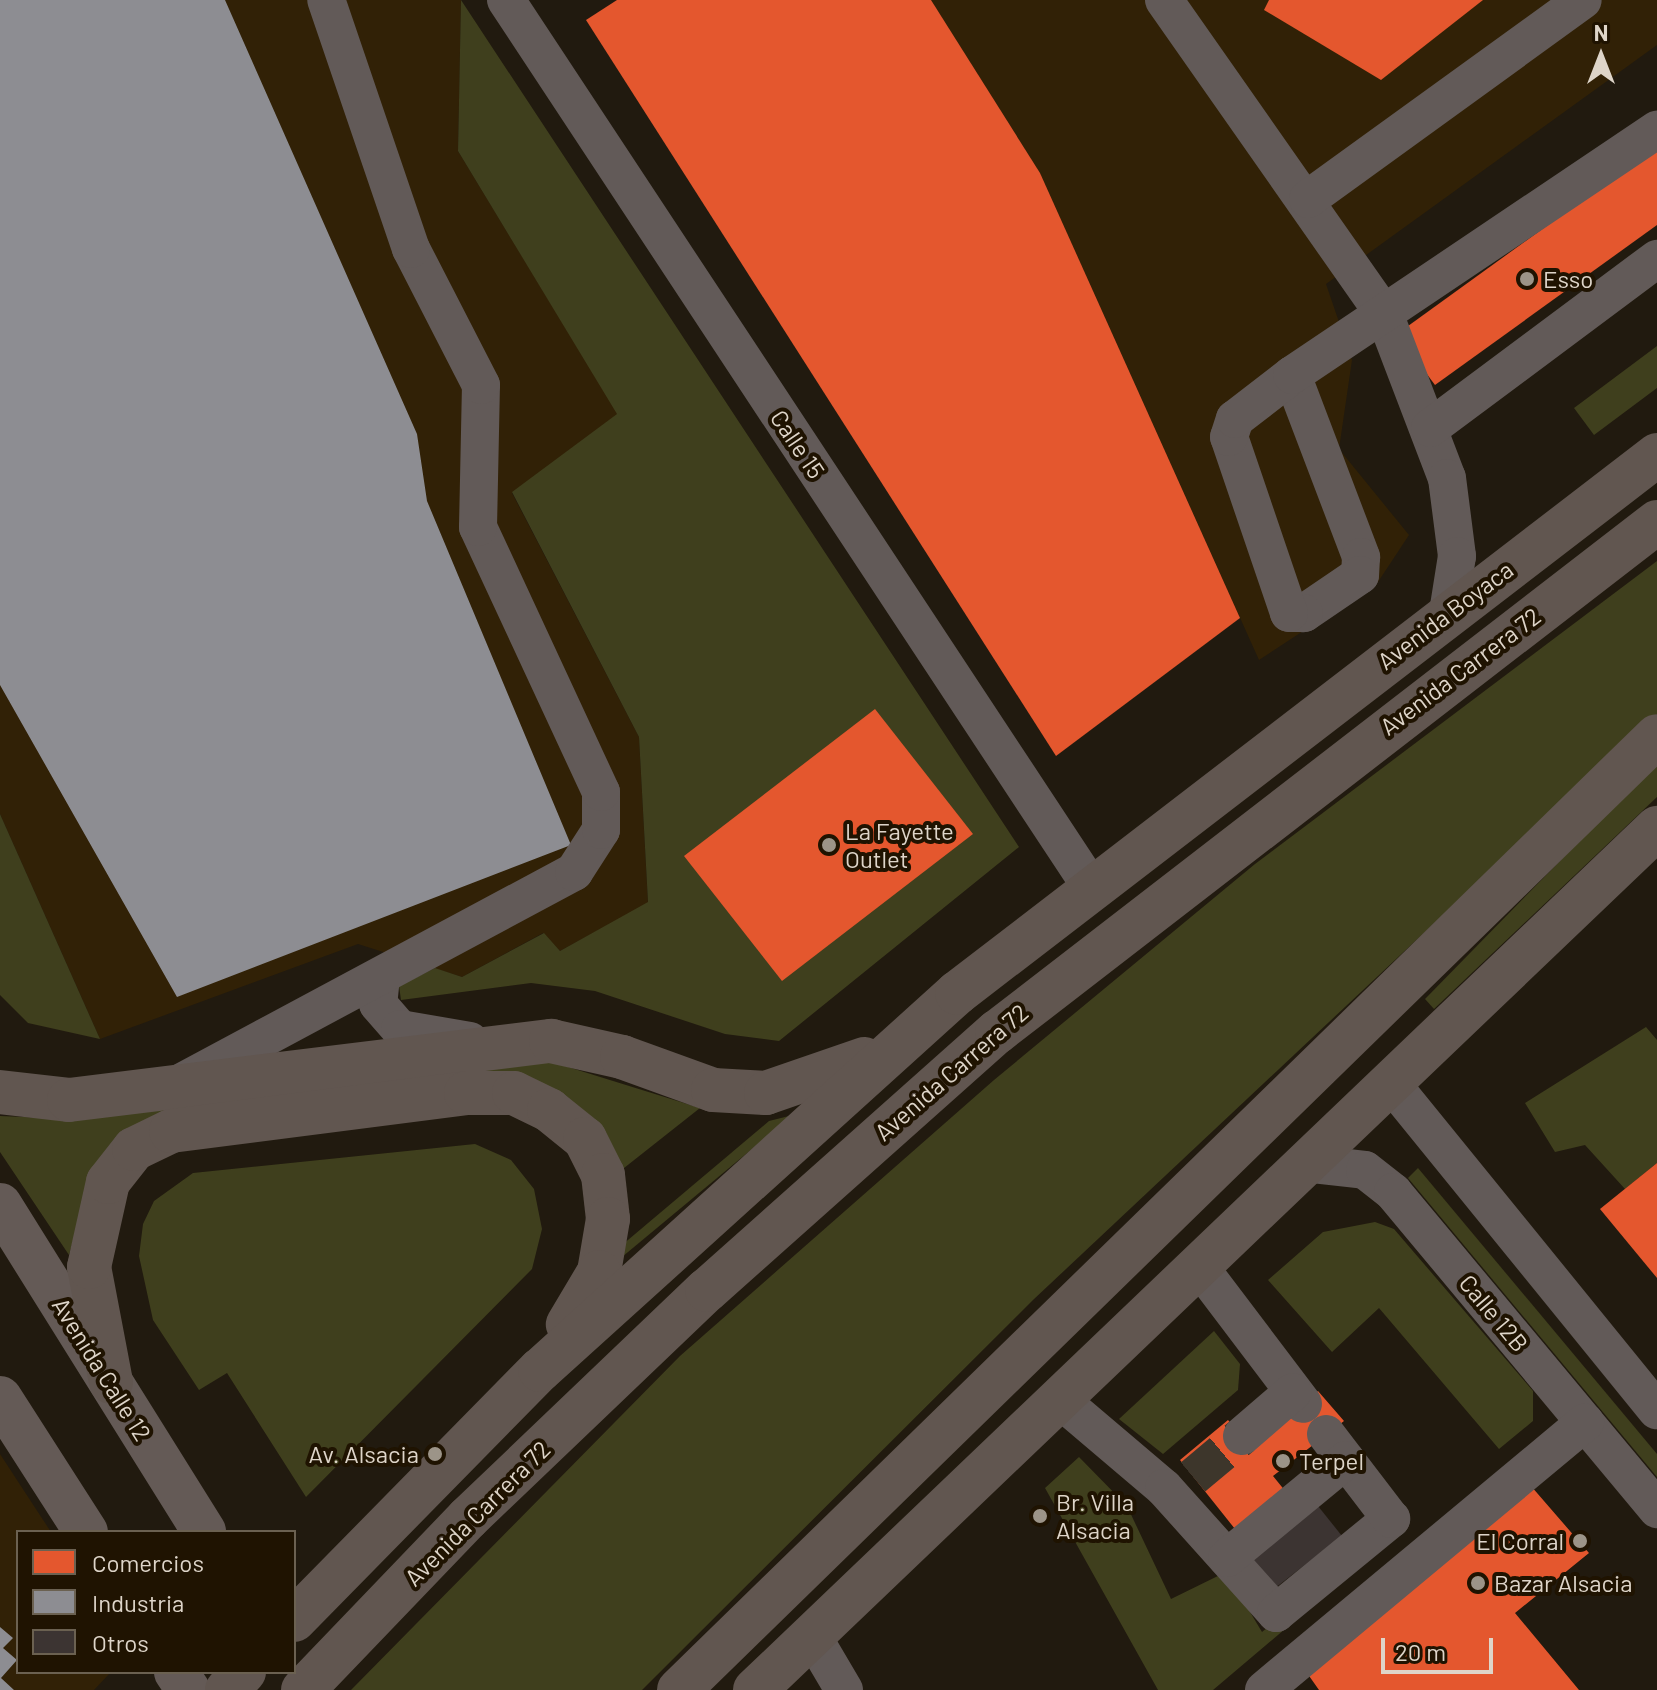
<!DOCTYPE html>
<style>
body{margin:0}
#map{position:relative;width:1657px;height:1690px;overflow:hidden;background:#211a0f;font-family:Barlow,sans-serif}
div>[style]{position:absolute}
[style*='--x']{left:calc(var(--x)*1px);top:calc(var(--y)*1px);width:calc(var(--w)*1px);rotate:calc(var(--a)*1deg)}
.built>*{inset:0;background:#312106}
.green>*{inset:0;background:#3f3f1d}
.shops>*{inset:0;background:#e4572e}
.industry>*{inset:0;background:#8d8d92}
.building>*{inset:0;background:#3c3432}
.minor-tunnel>*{height:38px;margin-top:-19px;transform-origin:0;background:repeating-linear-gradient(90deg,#3d362b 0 38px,transparent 0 57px)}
.minor>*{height:38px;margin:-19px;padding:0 19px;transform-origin:19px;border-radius:19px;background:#625a58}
.major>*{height:44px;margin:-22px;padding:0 22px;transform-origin:22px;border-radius:22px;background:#645a56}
.highway>*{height:44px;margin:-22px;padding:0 22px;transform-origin:22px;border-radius:22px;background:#615650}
.dots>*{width:22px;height:22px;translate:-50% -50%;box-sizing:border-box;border:4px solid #1f1301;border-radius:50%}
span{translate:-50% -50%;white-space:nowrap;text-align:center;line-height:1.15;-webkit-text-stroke:8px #1f1301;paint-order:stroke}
.poi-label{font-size:24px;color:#ded5c9}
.left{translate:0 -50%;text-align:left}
.right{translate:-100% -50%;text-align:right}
.street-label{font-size:24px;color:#ded5c9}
.legend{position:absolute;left:16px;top:1530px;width:280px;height:144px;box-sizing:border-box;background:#1f1301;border:2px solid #6b6151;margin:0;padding:10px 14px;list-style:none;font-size:24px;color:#ded5c9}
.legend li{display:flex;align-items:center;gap:16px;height:40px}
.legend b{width:40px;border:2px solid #6b6151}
.north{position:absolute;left:1561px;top:16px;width:80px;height:80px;-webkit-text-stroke:6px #1f1301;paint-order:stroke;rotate:0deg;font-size:22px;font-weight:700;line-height:32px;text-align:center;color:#ded5c9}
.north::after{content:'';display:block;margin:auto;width:28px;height:36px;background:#ded5c9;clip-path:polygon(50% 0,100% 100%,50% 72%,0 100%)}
.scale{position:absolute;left:1381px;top:1638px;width:112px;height:36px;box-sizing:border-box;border:4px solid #ded5c9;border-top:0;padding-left:10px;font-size:24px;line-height:28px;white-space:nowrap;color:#ded5c9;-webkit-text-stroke:6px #1f1301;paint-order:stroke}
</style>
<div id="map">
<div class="built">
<div style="clip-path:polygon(0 0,461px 0,458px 151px,618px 414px,512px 493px,639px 737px,648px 903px,560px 951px,543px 933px,462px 977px,358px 944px,100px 1039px,0 814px)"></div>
<div style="clip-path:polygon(931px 0,1657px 0,1657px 45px,1326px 284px,1352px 360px,1339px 449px,1409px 535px,1378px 582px,1259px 660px,1040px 173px)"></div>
<div style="clip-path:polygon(0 1454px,51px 1532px,18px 1532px,18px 1672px,111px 1672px,94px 1690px,0 1690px)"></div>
</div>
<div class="green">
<div style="clip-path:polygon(461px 0,1019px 847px,779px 1041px,725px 1034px,595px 991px,531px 983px,401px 1000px,399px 986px,435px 968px,462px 977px,544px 933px,560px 951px,648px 902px,639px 737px,512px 492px,617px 414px,458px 151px)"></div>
<div style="clip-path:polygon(1657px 346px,1657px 388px,1594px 435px,1574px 408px)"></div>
<div style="clip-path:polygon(1657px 561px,1657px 714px,1033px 1300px,642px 1690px,351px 1690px,680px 1356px,994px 1080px,1255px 864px)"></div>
<div style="clip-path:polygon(1657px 762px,1657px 797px,1434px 1009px,1425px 999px)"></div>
<div style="clip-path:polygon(0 814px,100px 1039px,28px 1023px,0 995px)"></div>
<div style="clip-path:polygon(1646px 1027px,1657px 1040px,1657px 1163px,1625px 1189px,1585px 1145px,1555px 1152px,1525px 1103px)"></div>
<div style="clip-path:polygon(552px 1062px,700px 1108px,619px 1172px,566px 1106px,167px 1117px,86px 1194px,69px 1255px,0 1152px,0 1116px,72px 1119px)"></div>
<div style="clip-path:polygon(793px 1115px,616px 1262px,622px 1245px,769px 1121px)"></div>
<div style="clip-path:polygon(475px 1144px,511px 1160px,534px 1189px,542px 1229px,532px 1269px,306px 1497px,227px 1373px,199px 1390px,153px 1320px,139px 1256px,143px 1224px,154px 1201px,193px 1173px)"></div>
<div style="clip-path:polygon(1418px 1168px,1657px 1454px,1657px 1477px,1408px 1178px)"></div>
<div style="clip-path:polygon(1375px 1222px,1394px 1229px,1533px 1391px,1533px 1421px,1499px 1449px,1379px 1308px,1332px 1352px,1268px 1280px,1323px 1232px)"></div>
<div style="clip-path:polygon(1214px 1331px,1240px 1364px,1238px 1390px,1163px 1454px,1119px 1419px)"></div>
<div style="clip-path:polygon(1079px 1457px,1127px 1506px,1171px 1599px,1226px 1572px,1262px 1632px,1395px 1523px,1401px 1531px,1213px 1690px,1158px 1690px,1045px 1488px)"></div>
</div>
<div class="shops">
<div style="clip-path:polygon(617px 0,931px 0,1040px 173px,1240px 618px,1056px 756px,586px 20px)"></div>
<div style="clip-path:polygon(1269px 0,1483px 0,1381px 80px,1264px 10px)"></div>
<div style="clip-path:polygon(1657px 146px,1657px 225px,1435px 385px,1397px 334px)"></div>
<div style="clip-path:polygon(875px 709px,973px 834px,782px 981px,684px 856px)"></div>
<div style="clip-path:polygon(1657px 1163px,1657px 1278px,1600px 1209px)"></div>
<div style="clip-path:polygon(1318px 1391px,1344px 1421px,1273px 1476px,1286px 1492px,1235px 1529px,1180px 1460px,1228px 1420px,1249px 1445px)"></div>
<div style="clip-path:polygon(1531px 1486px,1589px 1553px,1515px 1613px,1579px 1690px,1319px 1690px,1300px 1663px)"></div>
</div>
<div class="industry">
<div style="clip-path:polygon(0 0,225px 0,417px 434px,427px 501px,571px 845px,177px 997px,0 685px)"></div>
<div style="clip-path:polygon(0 1627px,13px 1638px,3px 1648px,17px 1660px,1px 1678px,14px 1690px,0 1690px)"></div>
</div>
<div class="building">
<div style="clip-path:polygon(1314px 1501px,1342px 1536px,1270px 1592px,1242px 1556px)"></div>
</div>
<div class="minor-tunnel">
<div style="--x:1193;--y:1477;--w:64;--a:-39.9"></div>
</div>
<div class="minor">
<div style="--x:506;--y:0;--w:1063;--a:56.59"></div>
<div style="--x:1164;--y:0;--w:386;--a:55"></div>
<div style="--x:1385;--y:316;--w:173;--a:69.1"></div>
<div style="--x:1447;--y:478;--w:79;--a:82.7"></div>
<div style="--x:1457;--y:556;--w:58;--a:99"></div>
<div style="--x:1308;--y:199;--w:339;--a:-35.9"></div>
<div style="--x:1292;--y:375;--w:195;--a:69.2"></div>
<div style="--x:1361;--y:557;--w:18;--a:93"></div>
<div style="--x:1360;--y:575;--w:68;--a:145.8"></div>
<div style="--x:1304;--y:613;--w:15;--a:180"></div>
<div style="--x:1289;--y:613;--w:186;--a:-108.8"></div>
<div style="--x:1229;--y:437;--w:19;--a:-72"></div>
<div style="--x:1235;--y:419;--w:72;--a:-37.7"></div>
<div style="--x:1292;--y:375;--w:440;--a:-33.9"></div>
<div style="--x:1430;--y:428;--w:283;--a:-36.7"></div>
<div style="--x:381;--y:977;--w:27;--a:96"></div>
<div style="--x:378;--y:1004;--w:33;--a:49"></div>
<div style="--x:400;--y:1029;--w:71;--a:9.7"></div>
<div style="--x:182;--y:1082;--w:445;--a:-28.2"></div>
<div style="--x:574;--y:872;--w:50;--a:-57.3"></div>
<div style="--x:601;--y:830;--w:38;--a:-90"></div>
<div style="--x:601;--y:792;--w:292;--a:-114.9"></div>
<div style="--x:478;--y:527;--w:142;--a:-88.8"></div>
<div style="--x:481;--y:385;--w:153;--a:-117.2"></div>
<div style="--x:411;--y:249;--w:263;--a:-108.8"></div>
<div style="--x:1390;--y:1082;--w:423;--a:50.9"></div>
<div style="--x:1304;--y:1163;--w:61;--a:6.5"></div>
<div style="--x:1365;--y:1170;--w:36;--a:38"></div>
<div style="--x:1393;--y:1192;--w:413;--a:50.2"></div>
<div style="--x:1198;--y:1265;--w:174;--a:52.9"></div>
<div style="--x:1058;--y:1398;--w:139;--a:40.3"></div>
<div style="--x:1164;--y:1488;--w:168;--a:48.1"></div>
<div style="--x:1276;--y:1613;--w:149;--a:-39.3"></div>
<div style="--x:1391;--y:1519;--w:107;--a:-127.4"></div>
<div style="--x:1242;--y:1436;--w:67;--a:-40.8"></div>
<div style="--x:1227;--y:1558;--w:154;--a:-39.5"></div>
<div style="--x:811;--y:1634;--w:65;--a:59.5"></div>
<div style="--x:1264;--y:1690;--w:418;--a:-39.8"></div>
</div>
<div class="major">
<div style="--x:0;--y:1205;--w:385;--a:58"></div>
<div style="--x:0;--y:1398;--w:159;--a:57.3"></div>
<div style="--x:176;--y:1672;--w:22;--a:56"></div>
</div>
<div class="highway">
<div style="--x:0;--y:1092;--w:69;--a:6.6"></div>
<div style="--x:69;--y:1100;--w:486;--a:-7"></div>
<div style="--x:551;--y:1041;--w:73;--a:12.7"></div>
<div style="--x:622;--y:1057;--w:97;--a:19.9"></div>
<div style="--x:713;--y:1090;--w:53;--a:3.2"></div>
<div style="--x:766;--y:1093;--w:104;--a:-19.1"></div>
<div style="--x:111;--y:1382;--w:117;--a:-100.8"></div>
<div style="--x:89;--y:1267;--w:87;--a:-77.4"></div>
<div style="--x:108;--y:1182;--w:42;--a:-51.8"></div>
<div style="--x:134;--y:1149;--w:41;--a:-25.9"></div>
<div style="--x:171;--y:1131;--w:297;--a:-7.3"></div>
<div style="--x:466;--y:1093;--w:48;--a:0"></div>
<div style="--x:514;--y:1093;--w:39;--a:26"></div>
<div style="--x:549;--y:1110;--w:46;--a:38.9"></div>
<div style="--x:585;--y:1139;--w:40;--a:63.4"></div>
<div style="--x:603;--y:1175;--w:44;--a:83.5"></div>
<div style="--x:608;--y:1219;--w:54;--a:99.6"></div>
<div style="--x:599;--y:1272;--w:61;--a:120.8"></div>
<div style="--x:294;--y:1620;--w:351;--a:-45.5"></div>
<div style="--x:540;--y:1370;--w:562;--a:-42.12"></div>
<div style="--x:957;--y:993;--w:883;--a:-37.54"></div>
<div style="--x:227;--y:1690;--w:25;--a:-47"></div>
<div style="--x:303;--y:1690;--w:238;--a:-46.2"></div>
<div style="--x:468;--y:1518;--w:330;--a:-43.7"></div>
<div style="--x:707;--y:1290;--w:388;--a:-41.7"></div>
<div style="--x:997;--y:1032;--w:834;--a:-37.69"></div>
<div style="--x:679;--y:1690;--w:1366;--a:-44.29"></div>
<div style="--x:755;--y:1690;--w:1248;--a:-43.7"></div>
</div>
<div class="dots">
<div style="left:1527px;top:279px;background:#9c9488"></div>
<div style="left:829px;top:845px;background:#9c9488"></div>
<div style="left:435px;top:1454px;background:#9c9488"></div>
<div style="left:1283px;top:1461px;background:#9c9488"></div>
<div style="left:1040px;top:1516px;background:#9c9488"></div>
<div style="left:1580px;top:1541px;background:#9c9488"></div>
<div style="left:1478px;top:1583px;background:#9c9488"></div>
</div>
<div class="poi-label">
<span class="left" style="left:1543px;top:279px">Esso</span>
<span class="left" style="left:845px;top:845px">La Fayette<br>Outlet</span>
<span class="right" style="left:419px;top:1454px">Av. Alsacia</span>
<span class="left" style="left:1299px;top:1461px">Terpel</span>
<span class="left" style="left:1056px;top:1516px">Br. Villa<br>Alsacia</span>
<span class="right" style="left:1564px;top:1541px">El Corral</span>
<span class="left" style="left:1494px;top:1583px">Bazar Alsacia</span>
</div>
<div class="street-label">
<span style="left:798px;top:444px;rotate:56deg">Calle 15</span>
<span style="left:1445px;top:615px;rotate:-37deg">Avenida Boyaca</span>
<span style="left:1460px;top:671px;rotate:-37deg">Avenida Carrera 72</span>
<span style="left:951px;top:1072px;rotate:-41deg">Avenida Carrera 72</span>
<span style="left:1494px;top:1313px;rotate:50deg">Calle 12B</span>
<span style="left:102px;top:1369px;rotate:58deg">Avenida Calle 12</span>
<span style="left:477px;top:1513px;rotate:-45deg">Avenida Carrera 72</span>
</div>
<ul class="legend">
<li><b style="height:22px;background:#e4572e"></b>Comercios</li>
<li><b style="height:22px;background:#8d8d92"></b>Industria</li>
<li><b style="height:22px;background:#3c3432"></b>Otros</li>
</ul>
<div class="north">N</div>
<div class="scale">20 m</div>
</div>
